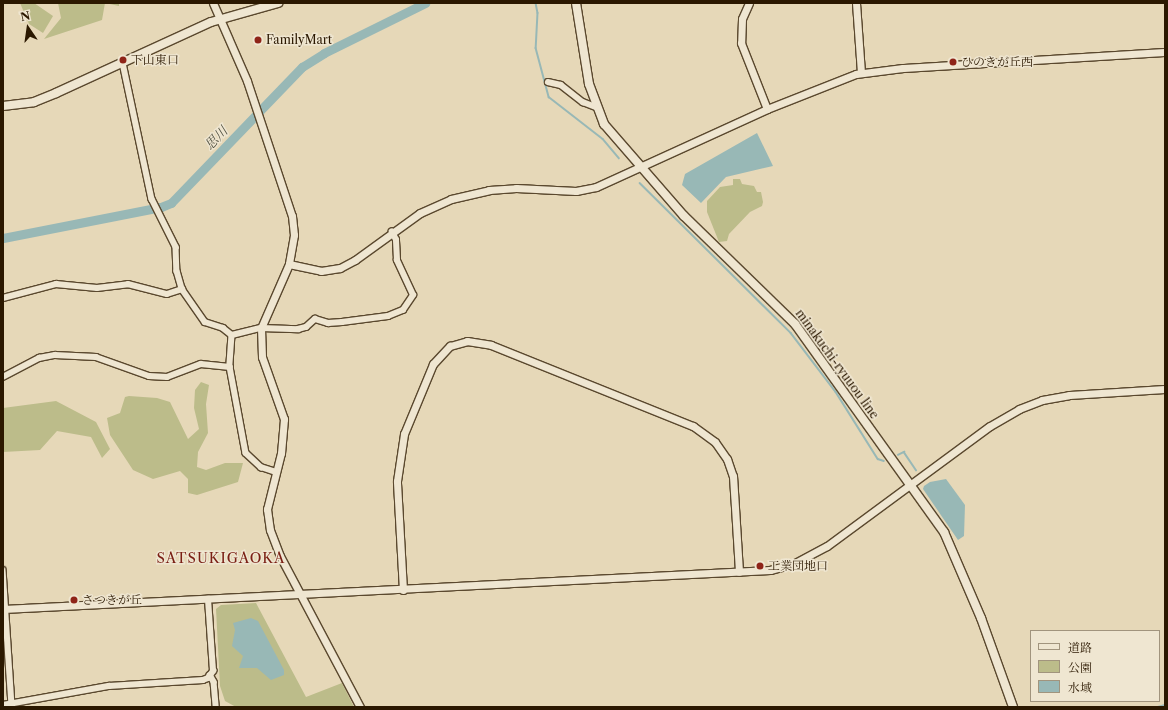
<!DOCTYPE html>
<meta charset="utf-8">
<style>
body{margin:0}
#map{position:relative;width:1168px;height:710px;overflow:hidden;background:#e6d8b8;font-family:"Libre Caslon Text","Noto Serif JP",serif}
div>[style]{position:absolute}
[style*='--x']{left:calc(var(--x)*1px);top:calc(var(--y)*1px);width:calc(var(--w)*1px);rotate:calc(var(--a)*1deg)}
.green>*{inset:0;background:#bcbc8a}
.water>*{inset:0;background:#98b8b6}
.stream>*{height:1.5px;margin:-0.75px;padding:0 0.75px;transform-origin:0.75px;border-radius:0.75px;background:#98b8b6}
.river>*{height:9px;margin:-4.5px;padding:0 4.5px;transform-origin:4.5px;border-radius:4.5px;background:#98b8b6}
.roads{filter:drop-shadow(1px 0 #5a482e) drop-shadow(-1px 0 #5a482e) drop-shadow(0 1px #5a482e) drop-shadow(0 -1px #5a482e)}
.minor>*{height:5.5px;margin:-2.75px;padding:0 2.75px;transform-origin:2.75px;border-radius:2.75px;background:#efe6d1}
.tertiary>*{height:7px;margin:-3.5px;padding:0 3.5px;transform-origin:3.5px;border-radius:3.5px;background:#efe6d1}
.secondary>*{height:8px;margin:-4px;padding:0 4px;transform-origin:4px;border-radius:4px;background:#efe6d1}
.dots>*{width:11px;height:11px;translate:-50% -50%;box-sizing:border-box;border:2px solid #efe6d1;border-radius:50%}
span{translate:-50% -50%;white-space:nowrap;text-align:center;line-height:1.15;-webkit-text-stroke:3px #efe6d1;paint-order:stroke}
.poi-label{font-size:12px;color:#2b1800}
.left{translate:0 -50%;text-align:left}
.street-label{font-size:12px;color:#2b1800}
.water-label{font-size:13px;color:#515040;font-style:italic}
.quarter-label{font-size:14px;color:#7a1f14;letter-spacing:1px}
.frame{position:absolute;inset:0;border:4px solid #2b1800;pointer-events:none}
.legend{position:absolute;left:1030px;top:630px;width:130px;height:72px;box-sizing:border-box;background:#efe6d1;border:1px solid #a1947d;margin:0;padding:5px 7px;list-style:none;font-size:12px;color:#2b1800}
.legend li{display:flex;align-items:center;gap:8px;height:20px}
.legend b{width:20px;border:1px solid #a1947d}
.north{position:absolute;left:8px;top:8px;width:40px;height:40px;-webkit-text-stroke:3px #efe6d1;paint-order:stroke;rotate:347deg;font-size:11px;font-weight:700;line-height:16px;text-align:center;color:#2b1800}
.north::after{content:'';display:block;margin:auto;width:14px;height:18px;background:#2b1800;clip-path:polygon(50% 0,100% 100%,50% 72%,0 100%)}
</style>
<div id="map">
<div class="green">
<div style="clip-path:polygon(20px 3px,34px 3px,53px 16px,43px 33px,29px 24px)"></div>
<div style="clip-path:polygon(58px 3px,119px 3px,119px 6px,105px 3px,102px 20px,44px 39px,61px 18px)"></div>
<div style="clip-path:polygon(733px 179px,740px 179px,742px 184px,754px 186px,757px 192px,761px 192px,763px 202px,762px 206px,750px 212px,729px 234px,727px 241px,719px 242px,707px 212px,707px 201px,720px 187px,733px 185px)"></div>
<div style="clip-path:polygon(201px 382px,209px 385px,206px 404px,208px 433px,198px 452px,197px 467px,206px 470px,225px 463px,243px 463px,238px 482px,197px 495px,188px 493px,188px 479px,180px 471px,153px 479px,133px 470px,110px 435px,107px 418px,120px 413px,125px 397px,129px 396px,157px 398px,170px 402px,188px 439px,199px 429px,194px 408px,195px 390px)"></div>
<div style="clip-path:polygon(56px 401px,96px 422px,110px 449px,102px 458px,91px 437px,57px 431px,40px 450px,3px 452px,3px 408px)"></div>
<div style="clip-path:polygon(256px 603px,306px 697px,342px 683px,354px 707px,236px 707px,225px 701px,220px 686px,216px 609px,221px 605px)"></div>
</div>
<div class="water">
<div style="clip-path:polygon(757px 133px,773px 166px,726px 177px,701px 203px,682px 185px,685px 174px)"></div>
<div style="clip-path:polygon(946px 479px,965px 505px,964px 536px,958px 540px,923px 489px,924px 486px,930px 482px)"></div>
<div style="clip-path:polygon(251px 618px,258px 621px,284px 670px,284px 675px,271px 680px,257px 668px,239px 668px,243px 656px,232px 646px,235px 630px,233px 623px)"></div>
</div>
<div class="stream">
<div style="--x:536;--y:3;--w:10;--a:79"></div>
<div style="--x:538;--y:13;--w:35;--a:93"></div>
<div style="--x:536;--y:48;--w:51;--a:75.1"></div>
<div style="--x:549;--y:97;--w:68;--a:37.9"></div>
<div style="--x:603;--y:139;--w:25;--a:50"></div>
<div style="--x:640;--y:183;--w:213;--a:44.8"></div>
<div style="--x:791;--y:333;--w:74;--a:52.7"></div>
<div style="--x:836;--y:392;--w:79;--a:57.9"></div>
<div style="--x:878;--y:459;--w:6;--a:18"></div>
<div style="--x:898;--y:455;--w:7;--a:-27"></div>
<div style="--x:904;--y:452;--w:22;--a:56"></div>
<div style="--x:1158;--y:707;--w:7;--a:-16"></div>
</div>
<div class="river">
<div style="--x:3;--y:238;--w:161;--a:-11.1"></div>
<div style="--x:161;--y:207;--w:11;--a:-22"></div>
<div style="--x:171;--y:203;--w:189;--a:-46.1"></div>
<div style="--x:302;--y:67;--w:26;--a:-32"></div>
<div style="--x:324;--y:53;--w:113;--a:-26.3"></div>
</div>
<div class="roads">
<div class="minor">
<div style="--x:123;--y:63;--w:139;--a:78"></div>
<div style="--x:152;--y:199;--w:54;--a:63.4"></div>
<div style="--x:176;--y:247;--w:24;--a:88"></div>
<div style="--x:177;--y:271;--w:19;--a:74"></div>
<div style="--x:182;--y:289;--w:40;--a:55.1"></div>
<div style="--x:205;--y:322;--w:19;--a:18"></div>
<div style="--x:223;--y:328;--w:11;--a:38"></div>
<div style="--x:232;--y:335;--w:30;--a:-14"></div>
<div style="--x:261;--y:328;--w:37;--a:2"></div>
<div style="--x:298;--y:329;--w:8;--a:-14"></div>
<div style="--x:306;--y:327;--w:12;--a:-42"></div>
<div style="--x:315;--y:319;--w:14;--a:17"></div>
<div style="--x:328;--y:323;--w:14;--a:-4"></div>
<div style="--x:342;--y:322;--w:46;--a:-7.4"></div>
<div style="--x:388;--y:316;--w:16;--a:-22"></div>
<div style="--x:403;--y:310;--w:18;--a:-56"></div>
<div style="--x:413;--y:295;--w:38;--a:-115"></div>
<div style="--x:397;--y:260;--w:20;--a:-93"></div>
<div style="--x:396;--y:240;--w:9;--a:-117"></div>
<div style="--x:548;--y:82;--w:13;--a:13"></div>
<div style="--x:561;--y:85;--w:28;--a:38"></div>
<div style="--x:583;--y:102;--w:14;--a:21"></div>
<div style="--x:3;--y:298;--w:55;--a:-14.8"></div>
<div style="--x:56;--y:284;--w:41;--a:5.6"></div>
<div style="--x:97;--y:288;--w:31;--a:-7"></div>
<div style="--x:128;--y:284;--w:40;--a:14.4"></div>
<div style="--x:167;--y:294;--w:16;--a:-18"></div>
<div style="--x:232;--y:335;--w:32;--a:94"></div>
<div style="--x:230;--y:367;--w:87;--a:79.5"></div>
<div style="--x:246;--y:453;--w:21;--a:43"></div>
<div style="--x:261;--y:467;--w:16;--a:18"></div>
<div style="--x:3;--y:377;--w:41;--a:-27.8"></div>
<div style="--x:39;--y:358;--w:16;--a:-11"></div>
<div style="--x:55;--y:355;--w:41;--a:2.8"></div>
<div style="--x:96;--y:357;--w:56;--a:19.7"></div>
<div style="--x:149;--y:376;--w:18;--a:3"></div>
<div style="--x:167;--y:377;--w:36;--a:-21"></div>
<div style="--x:201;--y:364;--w:29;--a:6"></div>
<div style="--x:3;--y:570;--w:137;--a:86.2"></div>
<div style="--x:210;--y:675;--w:8;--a:60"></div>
<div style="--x:214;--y:682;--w:25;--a:85"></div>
<div style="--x:3;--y:705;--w:108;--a:-10.2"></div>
<div style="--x:109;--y:686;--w:94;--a:-3.7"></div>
<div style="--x:203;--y:680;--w:5;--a:-22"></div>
<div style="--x:208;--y:678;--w:9;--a:-54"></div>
<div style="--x:213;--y:671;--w:72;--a:-94"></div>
</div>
<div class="tertiary">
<div style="--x:213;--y:3;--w:85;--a:66.4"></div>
<div style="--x:247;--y:81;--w:142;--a:71.6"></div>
<div style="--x:292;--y:216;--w:19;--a:84"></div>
<div style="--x:294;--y:235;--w:29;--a:100"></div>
<div style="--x:289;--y:264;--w:70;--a:113.6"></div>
<div style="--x:261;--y:328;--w:29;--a:88"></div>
<div style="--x:262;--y:357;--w:66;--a:70.5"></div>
<div style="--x:284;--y:419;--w:34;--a:95"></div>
<div style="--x:281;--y:453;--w:58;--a:104"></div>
<div style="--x:267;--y:509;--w:21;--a:82"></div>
<div style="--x:270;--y:530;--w:28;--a:69"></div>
<div style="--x:280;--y:556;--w:171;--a:62.1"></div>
<div style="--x:749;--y:3;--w:17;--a:114"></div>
<div style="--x:742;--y:19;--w:24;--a:92"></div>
<div style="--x:741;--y:43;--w:71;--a:68.5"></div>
<div style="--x:856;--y:3;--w:70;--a:85.9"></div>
<div style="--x:289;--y:264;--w:33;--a:12"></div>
<div style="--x:321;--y:271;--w:19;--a:-9"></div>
<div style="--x:340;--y:268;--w:17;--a:-28"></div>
<div style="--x:355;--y:260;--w:80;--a:-35.9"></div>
<div style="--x:420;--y:213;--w:34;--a:-24"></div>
<div style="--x:451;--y:199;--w:39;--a:-13"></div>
<div style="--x:489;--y:190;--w:27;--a:-4"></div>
<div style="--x:516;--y:188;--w:60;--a:2.9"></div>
<div style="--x:576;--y:191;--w:20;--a:-11"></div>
<div style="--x:596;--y:187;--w:188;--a:-24.5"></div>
<div style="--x:767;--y:109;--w:96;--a:-21.5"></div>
<div style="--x:856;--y:74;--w:47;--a:-7.3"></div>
<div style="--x:903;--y:68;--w:262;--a:-3.5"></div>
<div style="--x:403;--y:590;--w:109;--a:-93.2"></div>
<div style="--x:397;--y:481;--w:48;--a:-81.5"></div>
<div style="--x:404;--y:434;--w:76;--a:-67.5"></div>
<div style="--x:433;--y:364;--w:25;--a:-47"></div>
<div style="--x:450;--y:346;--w:18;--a:-16"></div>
<div style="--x:467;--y:341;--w:24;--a:9"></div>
<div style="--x:491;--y:345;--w:218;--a:21.9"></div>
<div style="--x:693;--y:426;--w:27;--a:36"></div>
<div style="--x:715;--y:442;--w:21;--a:55"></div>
<div style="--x:727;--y:459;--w:18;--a:71"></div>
<div style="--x:733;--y:476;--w:96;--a:86.4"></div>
<div style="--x:3;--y:609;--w:768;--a:-2.91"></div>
<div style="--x:770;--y:570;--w:24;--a:-15"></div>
<div style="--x:793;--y:564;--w:38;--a:-28"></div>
<div style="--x:827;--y:546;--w:202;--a:-36.4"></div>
<div style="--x:990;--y:426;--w:34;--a:-30"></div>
<div style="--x:1019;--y:409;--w:25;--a:-21"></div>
<div style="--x:1042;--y:400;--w:27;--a:-10"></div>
<div style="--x:1069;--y:395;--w:96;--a:-3.6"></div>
</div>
<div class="secondary">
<div style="--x:576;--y:3;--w:82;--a:80.9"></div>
<div style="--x:589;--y:84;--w:43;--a:69.4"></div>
<div style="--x:604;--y:124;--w:122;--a:49"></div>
<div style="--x:684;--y:216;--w:155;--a:44.2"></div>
<div style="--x:795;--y:324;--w:256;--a:54.4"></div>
<div style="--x:944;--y:532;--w:94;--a:66.7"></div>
<div style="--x:981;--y:618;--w:95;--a:70.2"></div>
<div style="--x:3;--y:106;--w:31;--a:-7"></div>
<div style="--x:34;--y:102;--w:24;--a:-22"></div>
<div style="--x:56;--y:93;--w:170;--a:-24.6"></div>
<div style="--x:211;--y:22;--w:70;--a:-15.8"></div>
</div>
</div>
<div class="dots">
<div style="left:258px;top:40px;background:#8f2418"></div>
<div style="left:123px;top:60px;background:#8f2418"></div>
<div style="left:953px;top:62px;background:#8f2418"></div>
<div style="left:760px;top:566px;background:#8f2418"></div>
<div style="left:74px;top:600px;background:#8f2418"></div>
</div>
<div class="poi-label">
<span class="left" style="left:266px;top:40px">FamilyMart</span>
<span class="left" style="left:131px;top:60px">下山東口</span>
<span class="left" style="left:961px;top:62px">ひのきが丘西</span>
<span class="left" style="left:768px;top:566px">工業団地口</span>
<span class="left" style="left:82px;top:600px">さつきが丘</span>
</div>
<div class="street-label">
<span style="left:837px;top:364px;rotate:54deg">minakuchi-ryuuou line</span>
</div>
<div class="water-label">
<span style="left:216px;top:138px;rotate:-46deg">思川</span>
</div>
<div class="quarter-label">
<span style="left:221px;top:558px">SATSUKIGAOKA</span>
</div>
<div class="frame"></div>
<ul class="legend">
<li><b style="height:5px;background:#efe6d1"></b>道路</li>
<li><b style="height:11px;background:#bcbc8a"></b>公園</li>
<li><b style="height:11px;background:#98b8b6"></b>水域</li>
</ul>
<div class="north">N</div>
</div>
